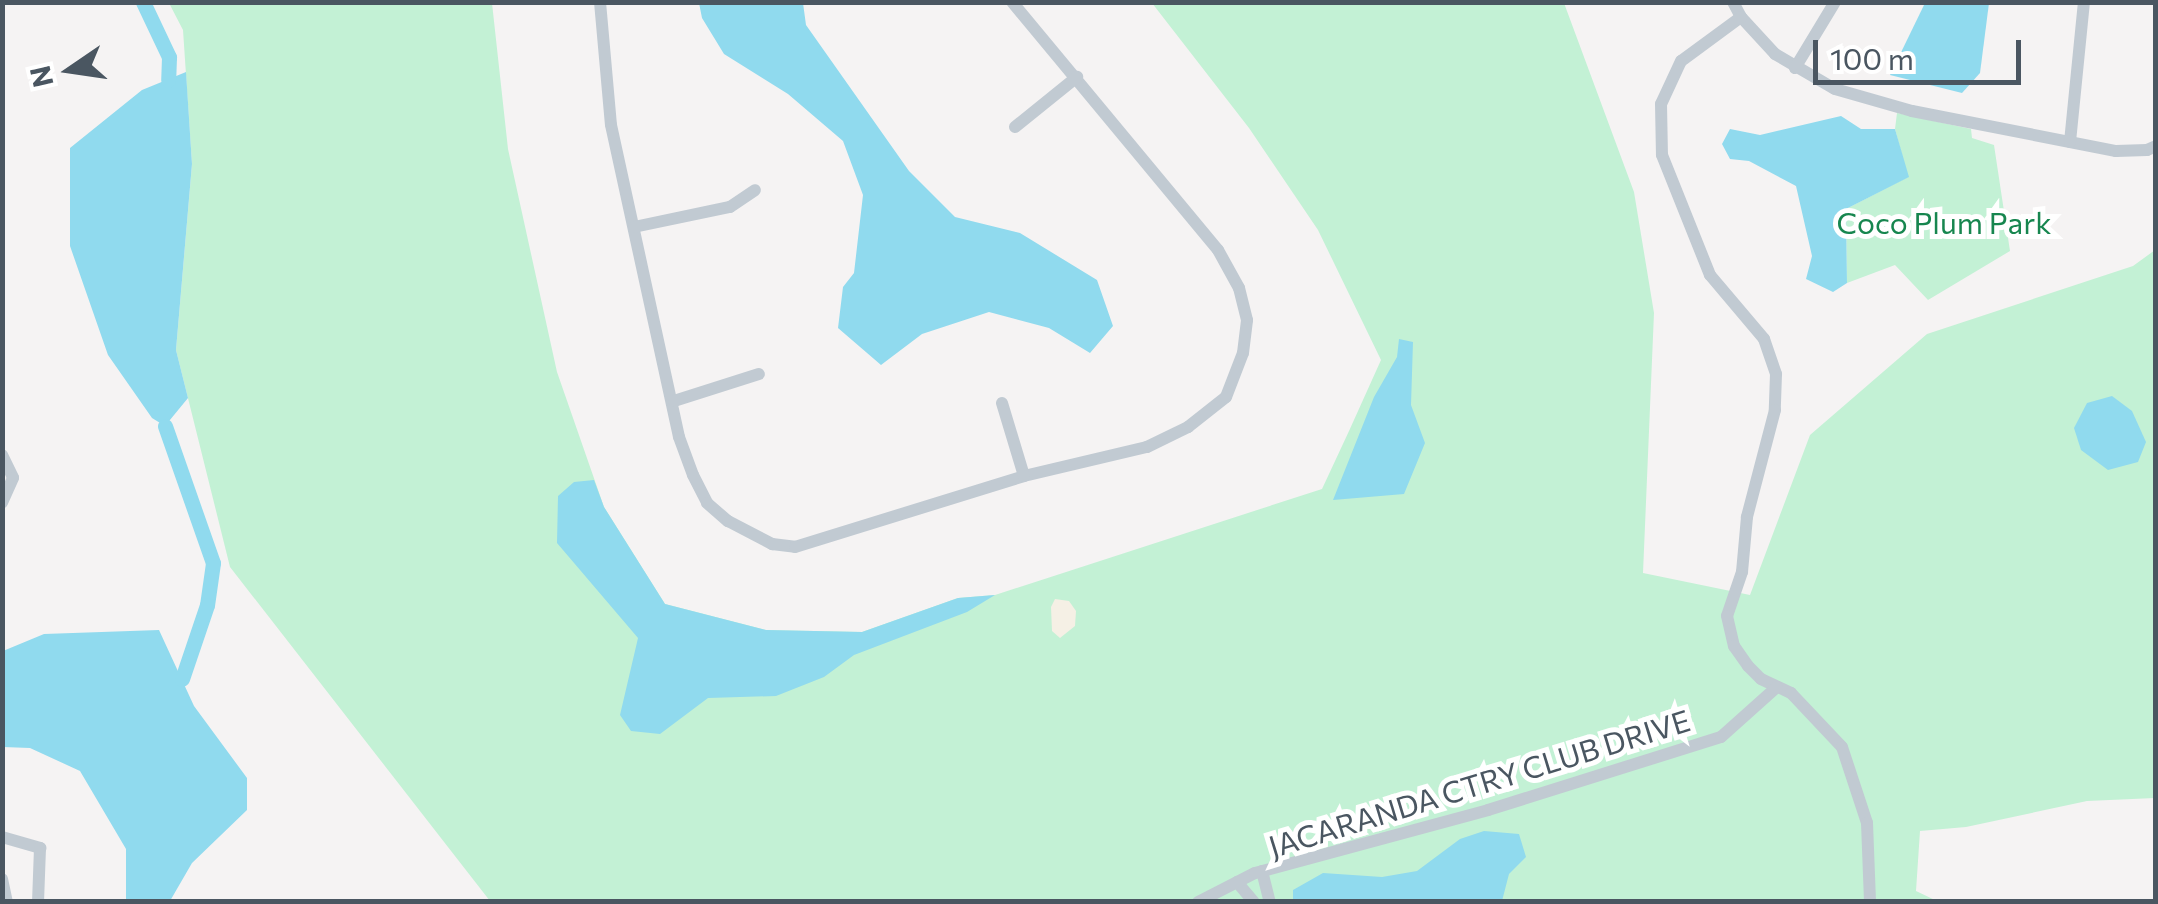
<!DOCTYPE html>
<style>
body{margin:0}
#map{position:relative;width:2158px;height:904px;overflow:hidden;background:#f5f3f3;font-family:Commissioner,sans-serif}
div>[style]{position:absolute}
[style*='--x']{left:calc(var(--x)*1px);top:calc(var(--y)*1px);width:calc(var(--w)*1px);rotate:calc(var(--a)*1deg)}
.green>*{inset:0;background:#c3f1d5}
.sand>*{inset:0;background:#f5f0e5}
.water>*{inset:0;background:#90daee}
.canal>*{height:15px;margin:-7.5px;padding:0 7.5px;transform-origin:7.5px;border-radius:7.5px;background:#90daee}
.minor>*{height:12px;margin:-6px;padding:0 6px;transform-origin:6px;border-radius:6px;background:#c1cad2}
span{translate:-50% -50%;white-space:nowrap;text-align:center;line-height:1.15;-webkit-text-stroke:10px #fff;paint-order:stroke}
.park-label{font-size:30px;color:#17864f}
.street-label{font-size:30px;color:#4a5661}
.frame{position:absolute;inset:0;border:5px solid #4a5661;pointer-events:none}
.north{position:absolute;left:20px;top:20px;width:100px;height:100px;-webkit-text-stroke:8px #fff;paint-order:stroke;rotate:257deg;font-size:28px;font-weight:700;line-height:40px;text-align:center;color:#4a5661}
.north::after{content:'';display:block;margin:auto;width:35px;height:45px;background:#4a5661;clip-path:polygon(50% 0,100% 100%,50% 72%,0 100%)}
.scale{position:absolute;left:1813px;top:40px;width:208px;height:45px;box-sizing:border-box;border:5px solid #4a5661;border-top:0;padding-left:12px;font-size:30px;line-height:35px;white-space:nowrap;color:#4a5661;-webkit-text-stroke:8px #fff;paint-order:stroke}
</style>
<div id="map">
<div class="green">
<div style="clip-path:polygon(169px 3px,492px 3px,508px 149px,557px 372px,604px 507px,665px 604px,766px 630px,862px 632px,958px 598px,995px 595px,1322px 489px,1349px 431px,1381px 360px,1318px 230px,1249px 128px,1152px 3px,1564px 3px,1634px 192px,1654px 313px,1643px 573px,1750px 595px,1810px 435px,1927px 334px,2133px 266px,2155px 250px,2155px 798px,2087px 801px,1966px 827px,1920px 831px,1916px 891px,1937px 901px,490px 901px,230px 567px,176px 350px,192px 164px,183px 30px)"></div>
<div style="clip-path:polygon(1897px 113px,1971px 129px,1972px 138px,1994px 145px,2010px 251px,1928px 300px,1895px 265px,1847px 283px,1846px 209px,1908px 177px,1895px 129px)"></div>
</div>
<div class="sand">
<div style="clip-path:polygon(1055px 599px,1069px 601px,1076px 611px,1075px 626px,1060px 638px,1052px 631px,1051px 607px)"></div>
</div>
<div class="water">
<div style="clip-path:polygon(699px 3px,803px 3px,806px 25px,909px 171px,955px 217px,1020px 233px,1097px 280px,1113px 326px,1090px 353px,1049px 328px,989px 312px,922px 334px,881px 365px,838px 328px,843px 287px,854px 273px,863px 195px,843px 141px,788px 94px,724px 54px,702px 18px)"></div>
<div style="clip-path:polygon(1925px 3px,1989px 3px,1980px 73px,1962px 93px,1890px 75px)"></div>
<div style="clip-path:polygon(186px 72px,192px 164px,176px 350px,188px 398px,165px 426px,152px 418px,108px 355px,70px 246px,70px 148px,142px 90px)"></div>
<div style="clip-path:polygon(1841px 116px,1861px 129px,1895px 129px,1909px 177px,1846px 209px,1847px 283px,1833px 292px,1806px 279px,1812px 256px,1796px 186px,1749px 161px,1730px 159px,1722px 144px,1730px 129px,1760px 135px)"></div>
<div style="clip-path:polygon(1399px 339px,1413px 342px,1411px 405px,1425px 443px,1404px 494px,1333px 500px,1374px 397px,1397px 357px)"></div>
<div style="clip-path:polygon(2112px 396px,2132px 411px,2146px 442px,2138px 462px,2108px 470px,2081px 450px,2074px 428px,2087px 403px)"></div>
<div style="clip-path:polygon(594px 480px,604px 507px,665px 604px,766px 630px,862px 632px,958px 598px,995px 595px,967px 612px,854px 655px,824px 677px,776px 696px,708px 698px,660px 734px,631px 731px,620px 715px,638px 638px,557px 543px,558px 496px,574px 482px)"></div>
<div style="clip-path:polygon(159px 630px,194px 706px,247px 778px,247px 810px,192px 863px,170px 901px,126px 901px,126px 849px,80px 771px,30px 748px,3px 747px,3px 651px,44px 634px)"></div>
<div style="clip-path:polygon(1484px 831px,1519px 834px,1526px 857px,1509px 874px,1502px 901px,1293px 901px,1293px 890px,1323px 873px,1382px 877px,1417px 871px,1460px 839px)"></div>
</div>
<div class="canal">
<div style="--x:143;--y:2;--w:61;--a:64.7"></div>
<div style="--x:169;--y:57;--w:23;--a:92"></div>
<div style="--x:165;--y:426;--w:145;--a:70.7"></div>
<div style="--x:213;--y:563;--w:42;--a:98.1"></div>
<div style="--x:207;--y:605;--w:78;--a:108.7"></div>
</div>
<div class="minor">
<div style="--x:600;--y:2;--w:123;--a:84.9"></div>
<div style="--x:611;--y:125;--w:319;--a:77.7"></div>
<div style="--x:679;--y:437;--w:40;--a:69.8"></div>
<div style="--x:693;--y:475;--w:31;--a:63"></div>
<div style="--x:707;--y:503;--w:28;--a:41"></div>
<div style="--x:728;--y:521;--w:50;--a:27.6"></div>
<div style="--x:772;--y:544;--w:23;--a:7"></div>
<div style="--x:795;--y:547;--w:240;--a:-17.2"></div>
<div style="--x:1024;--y:476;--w:126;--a:-13.3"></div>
<div style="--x:1147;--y:447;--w:46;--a:-26"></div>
<div style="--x:1188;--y:427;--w:48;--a:-38.3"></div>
<div style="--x:1226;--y:397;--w:47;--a:-68.9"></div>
<div style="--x:1243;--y:353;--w:33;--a:-83"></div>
<div style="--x:1247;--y:320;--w:33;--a:-104"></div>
<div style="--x:1239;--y:288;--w:43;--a:-118.9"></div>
<div style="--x:1218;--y:250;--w:322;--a:-129.7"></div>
<div style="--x:1733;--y:2;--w:17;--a:62"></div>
<div style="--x:1741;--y:17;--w:50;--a:47.4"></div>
<div style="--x:1775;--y:54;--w:69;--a:30.3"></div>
<div style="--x:1835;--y:89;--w:80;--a:15.9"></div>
<div style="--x:1912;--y:111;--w:208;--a:11.1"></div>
<div style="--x:2116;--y:151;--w:31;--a:-2"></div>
<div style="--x:2147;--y:150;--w:10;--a:-24"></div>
<div style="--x:1741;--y:17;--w:74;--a:143.7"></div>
<div style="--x:1681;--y:61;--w:47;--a:114.9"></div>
<div style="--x:1661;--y:104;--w:51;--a:88.9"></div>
<div style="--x:1662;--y:155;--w:129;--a:68.2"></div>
<div style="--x:1710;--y:275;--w:84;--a:49.8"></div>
<div style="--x:1764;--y:339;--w:37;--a:71"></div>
<div style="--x:1776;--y:374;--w:36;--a:92"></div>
<div style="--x:1775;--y:410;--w:111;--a:104.7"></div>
<div style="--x:1747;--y:517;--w:55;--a:95.2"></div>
<div style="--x:1742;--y:572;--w:46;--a:108.8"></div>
<div style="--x:1727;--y:616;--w:31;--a:77"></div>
<div style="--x:1734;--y:646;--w:24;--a:55"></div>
<div style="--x:1748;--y:666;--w:18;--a:45"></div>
<div style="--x:1761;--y:679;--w:33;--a:25"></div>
<div style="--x:1791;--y:693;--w:74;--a:46.6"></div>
<div style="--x:1842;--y:747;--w:80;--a:71.8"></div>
<div style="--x:1867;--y:823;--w:79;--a:87.8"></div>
<div style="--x:1795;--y:68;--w:77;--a:-58.8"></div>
<div style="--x:1015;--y:127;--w:80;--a:-38.9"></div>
<div style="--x:2070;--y:142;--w:141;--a:-84.3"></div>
<div style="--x:634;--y:227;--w:98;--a:-11.8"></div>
<div style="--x:730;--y:207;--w:30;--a:-34"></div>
<div style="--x:674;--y:401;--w:89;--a:-17.6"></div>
<div style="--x:1002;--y:403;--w:76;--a:73.2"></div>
<div style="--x:2;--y:455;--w:25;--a:64"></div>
<div style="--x:13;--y:478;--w:27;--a:114"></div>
<div style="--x:2;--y:837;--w:40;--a:16"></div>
<div style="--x:40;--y:848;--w:54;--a:92.1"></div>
<div style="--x:1262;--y:871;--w:32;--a:76"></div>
<div style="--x:2;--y:879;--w:24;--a:78"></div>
<div style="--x:1237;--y:882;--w:26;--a:50"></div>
<div style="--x:1198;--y:902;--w:64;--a:-27"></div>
<div style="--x:1255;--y:873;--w:241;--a:-15.1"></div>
<div style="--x:1488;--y:810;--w:244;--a:-17.4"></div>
<div style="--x:1721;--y:737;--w:75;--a:-41.8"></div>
</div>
<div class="park-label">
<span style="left:1944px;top:222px">Coco Plum Park</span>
</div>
<div class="street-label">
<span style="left:1479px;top:783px;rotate:-17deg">JACARANDA CTRY CLUB DRIVE</span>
</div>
<div class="frame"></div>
<div class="north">N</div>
<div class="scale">100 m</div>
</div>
